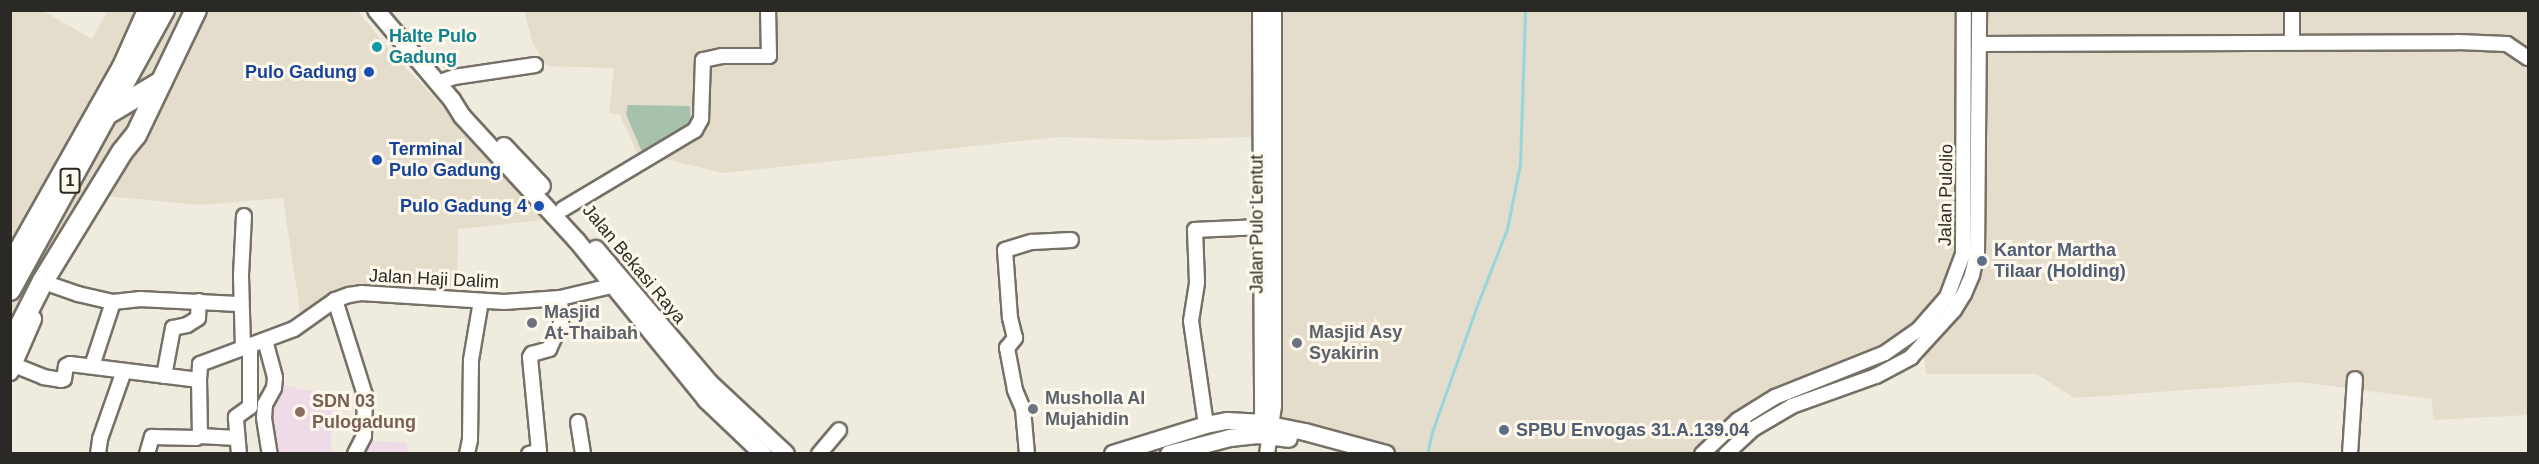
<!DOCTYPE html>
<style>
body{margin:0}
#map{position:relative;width:2539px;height:464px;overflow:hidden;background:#efebde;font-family:Helvetica,sans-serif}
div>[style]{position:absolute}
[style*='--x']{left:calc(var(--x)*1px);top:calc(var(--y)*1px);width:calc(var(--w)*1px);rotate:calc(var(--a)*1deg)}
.built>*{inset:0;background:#e5ddcb}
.education>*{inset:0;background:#efdae8}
.green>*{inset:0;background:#a6c2ac}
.stream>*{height:3px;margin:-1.5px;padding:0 1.5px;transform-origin:1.5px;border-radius:1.5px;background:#98d6dd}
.roads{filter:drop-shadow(2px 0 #757166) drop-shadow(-2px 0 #757166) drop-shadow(0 2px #757166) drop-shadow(0 -2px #757166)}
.minor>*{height:14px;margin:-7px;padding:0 7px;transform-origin:7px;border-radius:7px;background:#fff}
.major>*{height:16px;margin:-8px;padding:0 8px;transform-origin:8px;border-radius:8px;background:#fff}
.highway>*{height:20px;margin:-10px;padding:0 10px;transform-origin:10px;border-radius:10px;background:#fff}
.dots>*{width:16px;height:16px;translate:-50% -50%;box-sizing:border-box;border:3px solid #fdf8eb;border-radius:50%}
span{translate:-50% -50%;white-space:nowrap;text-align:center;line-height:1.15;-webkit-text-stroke:6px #fdf8eb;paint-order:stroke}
.shield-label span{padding:2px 4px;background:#fdf8eb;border:2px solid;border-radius:4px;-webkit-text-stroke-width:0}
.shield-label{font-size:16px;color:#2b2925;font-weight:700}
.culture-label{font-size:18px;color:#0d838f;font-weight:700}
.left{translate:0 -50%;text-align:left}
.transit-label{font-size:18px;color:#164399;font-weight:700}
.right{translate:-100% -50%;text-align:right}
.street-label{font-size:18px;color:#2b2925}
.service-label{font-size:18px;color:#4e5e75;font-weight:700}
.worship-label{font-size:18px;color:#5b616d;font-weight:700}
.education-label{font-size:18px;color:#785e54;font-weight:700}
.frame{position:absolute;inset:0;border:12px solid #2b2925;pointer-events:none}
</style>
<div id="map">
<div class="built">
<div style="clip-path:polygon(524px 10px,2528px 11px,2528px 415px,2433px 420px,2432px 399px,2299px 382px,2074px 398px,2037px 374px,1926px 374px,1923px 345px,1917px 336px,1872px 367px,1815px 380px,1761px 403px,1704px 453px,1401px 453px,1280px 420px,1276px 136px,1159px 140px,1058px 137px,723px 173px,665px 159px,639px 157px,620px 115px,609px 113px,614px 68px,546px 66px,532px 41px)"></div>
<div style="clip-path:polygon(11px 11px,43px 11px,92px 39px,107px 11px,358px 11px,395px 57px,552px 219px,458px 229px,457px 298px,357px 290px,334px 292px,300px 312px,283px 198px,200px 205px,84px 194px,19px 308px,11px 330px)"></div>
</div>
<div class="education">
<div style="clip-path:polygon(281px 385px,332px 395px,331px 453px,272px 453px,269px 403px)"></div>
<div style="clip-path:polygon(367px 441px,406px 443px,408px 453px,366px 454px)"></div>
</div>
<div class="green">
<div style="clip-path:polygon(628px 105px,690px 106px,691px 119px,686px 125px,642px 152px,626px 114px)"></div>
</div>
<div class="stream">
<div style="--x:1427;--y:454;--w:26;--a:-77"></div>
<div style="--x:1433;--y:429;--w:128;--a:-70.4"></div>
<div style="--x:1476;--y:308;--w:85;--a:-68.6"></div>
<div style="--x:1507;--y:229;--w:66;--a:-78.7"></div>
<div style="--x:1520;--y:164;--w:154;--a:-88.1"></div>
</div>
<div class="roads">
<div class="minor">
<div style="--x:1260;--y:10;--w:421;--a:89.7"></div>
<div style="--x:2292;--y:10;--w:32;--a:90"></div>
<div style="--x:1979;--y:44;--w:478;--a:-0.2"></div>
<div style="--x:2457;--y:42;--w:50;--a:2.3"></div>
<div style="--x:2507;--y:44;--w:25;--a:34"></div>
<div style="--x:437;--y:83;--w:18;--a:-19"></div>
<div style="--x:454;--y:77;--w:82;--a:-8.4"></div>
<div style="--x:563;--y:209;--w:154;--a:-30.9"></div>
<div style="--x:695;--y:130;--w:13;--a:-61"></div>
<div style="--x:701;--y:119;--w:59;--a:-88.1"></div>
<div style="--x:703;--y:60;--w:19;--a:-12"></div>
<div style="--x:722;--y:56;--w:47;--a:0"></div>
<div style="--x:769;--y:56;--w:46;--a:-91.2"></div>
<div style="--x:10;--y:261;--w:224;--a:-60.6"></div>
<div style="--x:120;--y:66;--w:61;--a:-65.9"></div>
<div style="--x:52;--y:285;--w:28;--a:19"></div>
<div style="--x:78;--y:294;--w:36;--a:13"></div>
<div style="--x:113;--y:302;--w:28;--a:-6"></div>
<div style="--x:141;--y:299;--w:100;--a:2.9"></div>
<div style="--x:335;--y:300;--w:100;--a:72.5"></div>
<div style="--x:365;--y:395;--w:41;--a:91.4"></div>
<div style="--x:364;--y:436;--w:20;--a:117"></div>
<div style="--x:265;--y:340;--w:39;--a:75"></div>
<div style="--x:275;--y:378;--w:10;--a:96"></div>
<div style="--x:274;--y:388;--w:18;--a:119"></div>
<div style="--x:265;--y:404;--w:14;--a:94"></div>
<div style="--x:264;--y:418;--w:36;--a:81"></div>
<div style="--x:243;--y:348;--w:73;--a:-91.6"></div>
<div style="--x:241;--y:275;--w:59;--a:-87.1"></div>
<div style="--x:14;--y:365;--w:31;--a:22"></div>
<div style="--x:43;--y:377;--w:18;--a:9"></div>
<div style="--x:61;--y:380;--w:3;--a:-18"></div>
<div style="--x:64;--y:379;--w:13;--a:-81"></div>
<div style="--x:66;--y:366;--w:4;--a:-27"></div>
<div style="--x:70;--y:364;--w:130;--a:7.1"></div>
<div style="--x:199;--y:380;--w:16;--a:-86"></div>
<div style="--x:200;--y:364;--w:100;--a:-20.4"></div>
<div style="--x:294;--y:329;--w:50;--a:-35.3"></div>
<div style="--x:335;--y:300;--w:15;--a:-20"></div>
<div style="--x:349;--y:295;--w:12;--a:-9"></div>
<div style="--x:361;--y:293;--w:143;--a:3.6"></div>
<div style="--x:504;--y:302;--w:56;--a:-4.1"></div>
<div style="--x:560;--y:298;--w:52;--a:-13.2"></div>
<div style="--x:92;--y:366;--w:67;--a:-71.8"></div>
<div style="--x:164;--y:376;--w:49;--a:-79.4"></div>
<div style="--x:173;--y:328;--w:14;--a:-12"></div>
<div style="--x:187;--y:325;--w:13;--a:-32"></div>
<div style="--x:198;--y:318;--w:17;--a:-87"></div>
<div style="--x:578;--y:422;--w:32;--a:81"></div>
<div style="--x:1206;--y:425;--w:105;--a:-98.2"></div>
<div style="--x:1191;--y:321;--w:39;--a:-81"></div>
<div style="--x:1197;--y:282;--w:52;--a:-92.2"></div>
<div style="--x:1195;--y:230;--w:65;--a:-2.6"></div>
<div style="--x:200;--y:436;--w:37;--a:3"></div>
<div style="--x:98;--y:454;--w:15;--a:-82"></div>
<div style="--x:100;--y:439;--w:72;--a:-70.6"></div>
<div style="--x:147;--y:454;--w:18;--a:-74"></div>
<div style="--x:152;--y:437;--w:44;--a:1.3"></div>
<div style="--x:196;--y:438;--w:4;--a:-27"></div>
<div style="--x:200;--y:436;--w:56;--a:-91"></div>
<div style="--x:239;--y:454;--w:37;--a:-95"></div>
<div style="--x:236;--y:417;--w:17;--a:-36"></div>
<div style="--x:250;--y:407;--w:62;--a:-90"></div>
<div style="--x:467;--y:454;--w:14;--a:-78"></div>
<div style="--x:470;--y:440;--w:80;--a:-89.3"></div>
<div style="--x:471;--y:360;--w:60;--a:-80.4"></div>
<div style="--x:529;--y:454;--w:10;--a:-17"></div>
<div style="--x:539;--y:451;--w:94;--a:-95.5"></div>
<div style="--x:530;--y:357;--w:4;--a:-56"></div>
<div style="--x:532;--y:354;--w:18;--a:-16"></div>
<div style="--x:549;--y:349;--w:29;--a:-65"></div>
<div style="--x:561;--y:323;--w:25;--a:-92"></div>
<div style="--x:819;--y:454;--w:31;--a:-50"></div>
<div style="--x:1027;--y:454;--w:45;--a:-95.1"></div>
<div style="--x:1023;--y:409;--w:21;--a:-113"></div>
<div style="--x:1015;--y:390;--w:43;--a:-100.8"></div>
<div style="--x:1007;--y:348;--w:13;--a:-51"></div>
<div style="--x:1015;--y:338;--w:21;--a:-104"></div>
<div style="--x:1010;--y:318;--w:68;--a:-94.2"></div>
<div style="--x:1005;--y:250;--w:28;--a:-17"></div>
<div style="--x:1032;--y:242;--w:39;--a:-3"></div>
<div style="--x:1267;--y:454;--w:49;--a:-81.7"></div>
<div style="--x:1274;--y:406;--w:396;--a:-90"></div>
<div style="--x:1702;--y:454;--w:50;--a:-43.4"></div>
<div style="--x:1738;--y:420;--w:44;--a:-31.9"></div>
<div style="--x:1775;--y:397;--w:118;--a:-21.8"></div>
<div style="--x:1885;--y:353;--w:40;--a:-34.9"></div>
<div style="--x:1918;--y:330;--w:44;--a:-48.7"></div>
<div style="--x:1947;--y:297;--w:46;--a:-69.6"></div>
<div style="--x:1963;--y:254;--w:244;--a:-89.8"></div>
<div style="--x:1726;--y:454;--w:37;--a:-43"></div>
<div style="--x:1753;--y:429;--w:45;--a:-30.5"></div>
<div style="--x:1792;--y:406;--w:89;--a:-19.7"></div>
<div style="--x:1876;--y:376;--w:40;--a:-28"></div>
<div style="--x:1911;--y:357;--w:64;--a:-47.5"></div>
<div style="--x:1954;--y:310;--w:19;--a:-58"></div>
<div style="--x:1964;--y:294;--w:21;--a:-67"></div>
<div style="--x:1972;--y:275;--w:22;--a:-77"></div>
<div style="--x:1977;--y:254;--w:244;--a:-89.5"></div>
<div style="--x:2350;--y:454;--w:75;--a:-86.2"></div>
</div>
<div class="major">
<div style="--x:376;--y:10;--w:118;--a:49.8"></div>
<div style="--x:452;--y:100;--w:19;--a:58"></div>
<div style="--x:462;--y:116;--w:170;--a:47.4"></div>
<div style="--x:577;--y:241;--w:205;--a:50.9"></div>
<div style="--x:706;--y:400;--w:79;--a:43.5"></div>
<div style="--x:504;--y:146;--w:55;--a:46.5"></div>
<div style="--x:596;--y:249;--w:175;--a:49.6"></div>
<div style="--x:709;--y:382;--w:105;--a:43.1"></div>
<div style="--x:10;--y:372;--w:58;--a:-66.5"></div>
<div style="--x:1113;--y:454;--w:97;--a:-17.3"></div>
<div style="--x:1206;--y:425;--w:21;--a:-11"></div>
<div style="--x:1227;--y:421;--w:33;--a:3"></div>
<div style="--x:1260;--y:423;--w:46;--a:11.3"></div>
<div style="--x:1305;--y:432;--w:84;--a:15.2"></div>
<div style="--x:1169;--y:454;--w:63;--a:-14.7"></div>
<div style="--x:1230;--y:438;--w:28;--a:-6"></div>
<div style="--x:1258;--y:435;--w:31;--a:7"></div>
</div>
<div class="highway">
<div style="--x:109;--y:113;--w:61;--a:-30.8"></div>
<div style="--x:10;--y:290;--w:320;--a:-61.2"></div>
<div style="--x:10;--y:346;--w:73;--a:-63.1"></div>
<div style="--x:43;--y:281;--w:151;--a:-58.5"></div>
<div style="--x:122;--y:152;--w:22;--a:-51"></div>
<div style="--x:136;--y:135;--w:139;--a:-64.4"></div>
</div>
</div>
<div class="dots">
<div style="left:377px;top:47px;background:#0f9aa8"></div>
<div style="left:369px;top:72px;background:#1a4fb4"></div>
<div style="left:377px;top:160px;background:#1a4fb4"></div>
<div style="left:539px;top:206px;background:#1a4fb4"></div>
<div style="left:1982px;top:261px;background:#5c6f8a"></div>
<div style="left:532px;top:323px;background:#6b7280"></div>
<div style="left:1297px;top:343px;background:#6b7280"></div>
<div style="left:1033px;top:409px;background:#6b7280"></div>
<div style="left:300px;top:412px;background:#8d6e63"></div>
<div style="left:1504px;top:430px;background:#5c6f8a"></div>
</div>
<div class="shield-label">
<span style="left:70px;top:181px">1</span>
</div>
<div class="culture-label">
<span class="left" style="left:389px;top:47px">Halte Pulo<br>Gadung</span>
</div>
<div class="transit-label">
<span class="right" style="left:357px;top:72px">Pulo Gadung</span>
<span class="left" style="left:389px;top:160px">Terminal<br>Pulo Gadung</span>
<span class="right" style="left:527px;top:206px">Pulo Gadung 4</span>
</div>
<div class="street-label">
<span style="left:1946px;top:195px;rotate:-89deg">Jalan Pulolio</span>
<span style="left:1257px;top:224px;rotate:-90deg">Jalan Pulo Lentut</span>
<span style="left:634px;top:264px;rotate:50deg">Jalan Bekasi Raya</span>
<span style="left:434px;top:279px;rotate:3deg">Jalan Haji Dalim</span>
</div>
<div class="service-label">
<span class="left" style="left:1994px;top:261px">Kantor Martha<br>Tilaar (Holding)</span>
<span class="left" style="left:1516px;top:430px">SPBU Envogas 31.A.139.04</span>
</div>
<div class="worship-label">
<span class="left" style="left:544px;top:323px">Masjid<br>At-Thaibah</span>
<span class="left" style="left:1309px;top:343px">Masjid Asy<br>Syakirin</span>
<span class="left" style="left:1045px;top:409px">Musholla Al<br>Mujahidin</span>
</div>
<div class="education-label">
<span class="left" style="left:312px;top:412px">SDN 03<br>Pulogadung</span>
</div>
<div class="frame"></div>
</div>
